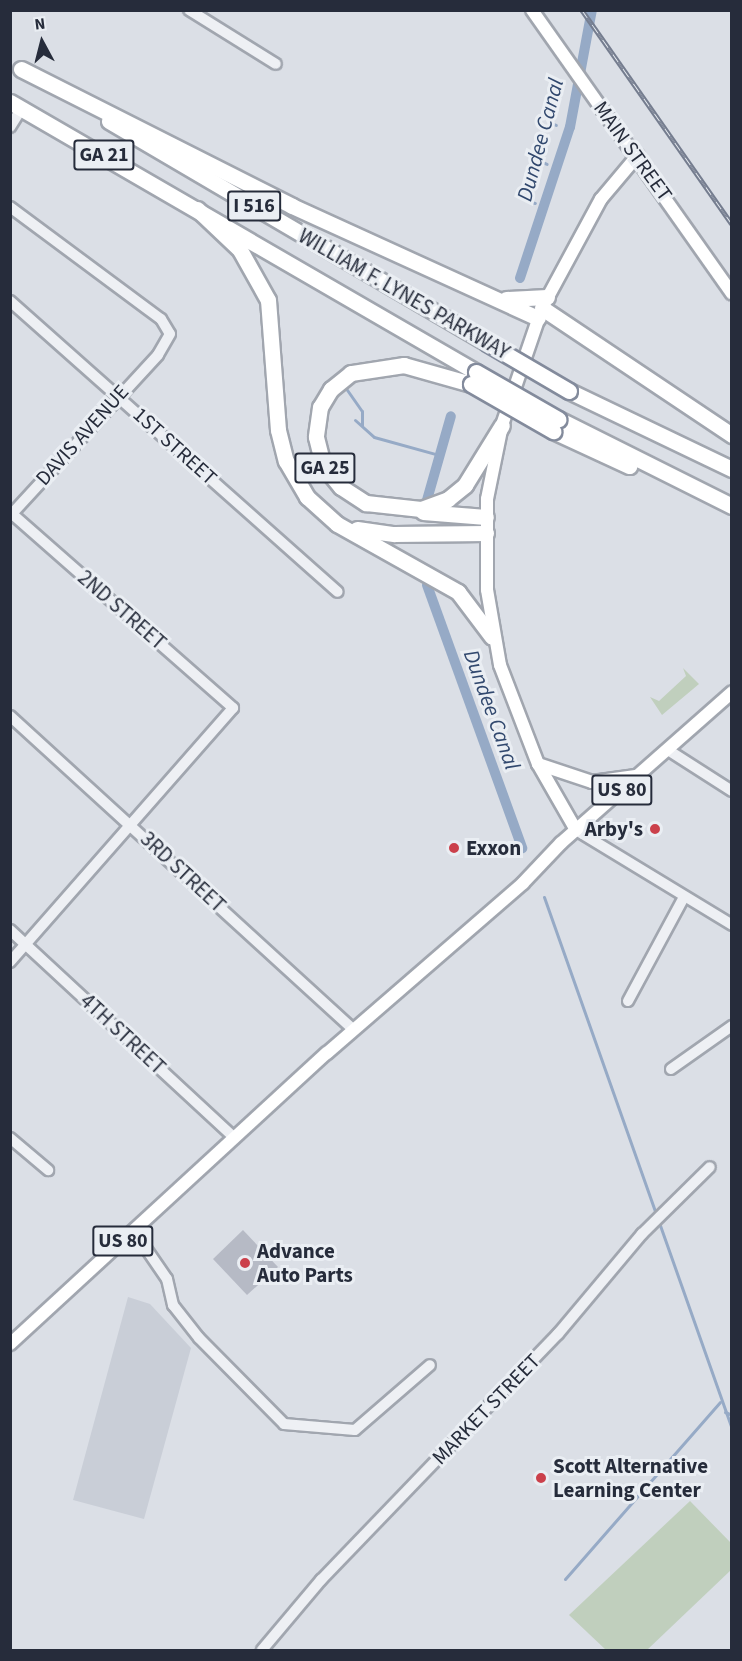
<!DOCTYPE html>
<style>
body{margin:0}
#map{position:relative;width:742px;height:1661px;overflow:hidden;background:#dbdfe6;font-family:"Source Sans 3",sans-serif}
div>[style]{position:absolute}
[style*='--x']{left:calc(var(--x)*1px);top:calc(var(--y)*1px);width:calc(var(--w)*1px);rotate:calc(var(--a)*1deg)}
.built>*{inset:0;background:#c9ced7}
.green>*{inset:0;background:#c0cfbd}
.stream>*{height:3px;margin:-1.5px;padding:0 1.5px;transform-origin:1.5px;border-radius:1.5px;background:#96aac6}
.canal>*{height:10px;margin:-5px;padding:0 5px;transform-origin:5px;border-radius:5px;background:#96aac6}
.building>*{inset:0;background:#b6bac5}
.roads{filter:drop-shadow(2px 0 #a1a6af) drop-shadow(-2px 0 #a1a6af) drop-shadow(0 2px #a1a6af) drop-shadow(0 -2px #a1a6af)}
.minor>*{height:10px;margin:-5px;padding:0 5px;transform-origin:5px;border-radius:5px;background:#eef0f4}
.major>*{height:12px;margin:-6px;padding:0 6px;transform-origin:6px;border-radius:6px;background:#fff}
.highway>*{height:15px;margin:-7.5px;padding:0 7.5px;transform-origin:7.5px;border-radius:7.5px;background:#fff}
.rail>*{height:5px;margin-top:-2.5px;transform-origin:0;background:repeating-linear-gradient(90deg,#eaeef3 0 9px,#757d8f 0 18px);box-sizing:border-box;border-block:2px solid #757d8f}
.bridges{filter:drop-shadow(2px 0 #838b9c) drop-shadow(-2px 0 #838b9c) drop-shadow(0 2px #838b9c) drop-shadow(0 -2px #838b9c)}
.highway-bridge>*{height:15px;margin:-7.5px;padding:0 7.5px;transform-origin:7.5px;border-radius:7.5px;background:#fff}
.dots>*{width:16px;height:16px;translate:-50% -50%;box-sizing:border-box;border:3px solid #eaeef3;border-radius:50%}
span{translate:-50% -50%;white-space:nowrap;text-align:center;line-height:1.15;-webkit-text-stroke:6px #eaeef3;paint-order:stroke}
.shield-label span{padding:2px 4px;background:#eaeef3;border:2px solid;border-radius:4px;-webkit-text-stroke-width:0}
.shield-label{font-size:20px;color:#262c3b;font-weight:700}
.street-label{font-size:21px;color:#262c3b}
.poi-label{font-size:21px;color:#262c3b;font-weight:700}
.right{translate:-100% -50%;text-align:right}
.left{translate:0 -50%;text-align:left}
.water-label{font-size:22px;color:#31486e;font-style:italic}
.frame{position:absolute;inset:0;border:12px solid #262c3b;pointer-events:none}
.north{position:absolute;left:12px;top:12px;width:60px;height:60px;-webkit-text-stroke:4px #eaeef3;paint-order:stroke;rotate:353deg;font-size:16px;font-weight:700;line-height:24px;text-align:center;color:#262c3b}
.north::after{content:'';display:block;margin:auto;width:21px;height:27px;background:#262c3b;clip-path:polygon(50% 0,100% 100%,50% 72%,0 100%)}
</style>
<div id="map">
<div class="built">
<div style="clip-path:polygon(128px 1297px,150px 1304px,191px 1348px,144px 1519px,73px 1500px)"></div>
</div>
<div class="green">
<div style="clip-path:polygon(683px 668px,699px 684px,662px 715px,650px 697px,659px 701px,686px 676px)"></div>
<div style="clip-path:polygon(690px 1501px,731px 1543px,731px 1570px,647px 1650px,606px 1650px,569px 1615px)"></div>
</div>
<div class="stream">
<div style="--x:553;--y:124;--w:3;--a:18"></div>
<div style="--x:542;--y:162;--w:5;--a:22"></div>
<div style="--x:531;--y:202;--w:4;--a:14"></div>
<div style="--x:345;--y:387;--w:29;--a:55"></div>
<div style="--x:362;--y:411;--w:14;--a:90"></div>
<div style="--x:355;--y:420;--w:25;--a:42"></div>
<div style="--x:374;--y:437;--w:67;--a:15.5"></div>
<div style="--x:544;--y:897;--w:564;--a:70.54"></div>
<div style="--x:725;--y:1412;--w:8;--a:23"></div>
<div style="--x:565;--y:1579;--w:235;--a:-48.8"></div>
</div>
<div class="canal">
<div style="--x:520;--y:278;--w:159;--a:-71.7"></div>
<div style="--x:570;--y:127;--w:119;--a:-79.4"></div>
<div style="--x:427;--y:500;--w:87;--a:-74.1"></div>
<div style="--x:427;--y:585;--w:280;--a:70.1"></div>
</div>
<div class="building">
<div style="clip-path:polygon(243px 1230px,278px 1267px,247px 1295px,213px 1259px)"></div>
</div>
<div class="roads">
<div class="minor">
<div style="--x:189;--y:10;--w:102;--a:31.8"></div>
<div style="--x:10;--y:127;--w:22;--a:-58"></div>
<div style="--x:10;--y:207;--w:188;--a:36.6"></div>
<div style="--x:161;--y:319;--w:17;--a:59"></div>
<div style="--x:170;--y:334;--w:24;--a:120"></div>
<div style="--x:158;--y:355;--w:219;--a:132.6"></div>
<div style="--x:10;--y:301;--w:438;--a:41.6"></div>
<div style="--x:10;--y:512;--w:297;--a:41.3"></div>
<div style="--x:233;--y:708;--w:338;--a:131.3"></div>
<div style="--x:10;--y:716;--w:466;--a:42.4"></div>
<div style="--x:668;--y:750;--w:76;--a:32.6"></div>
<div style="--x:576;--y:830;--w:183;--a:31.3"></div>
<div style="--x:10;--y:930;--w:306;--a:42.8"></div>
<div style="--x:628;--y:1001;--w:118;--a:-61.7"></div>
<div style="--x:671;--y:1069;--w:75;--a:-35.2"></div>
<div style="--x:10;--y:1138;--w:50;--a:40.1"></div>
<div style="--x:134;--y:1231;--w:58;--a:55.5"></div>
<div style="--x:167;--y:1279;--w:27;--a:77"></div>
<div style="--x:173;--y:1305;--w:42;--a:51.8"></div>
<div style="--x:199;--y:1338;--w:121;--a:45.3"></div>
<div style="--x:284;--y:1424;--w:71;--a:4.8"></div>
<div style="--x:355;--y:1430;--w:99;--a:-40.9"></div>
<div style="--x:262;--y:1650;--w:92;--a:-49.9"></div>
<div style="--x:321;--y:1580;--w:342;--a:-46.1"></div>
<div style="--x:558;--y:1334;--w:131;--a:-50"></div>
<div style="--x:642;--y:1234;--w:95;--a:-44.6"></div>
</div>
<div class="major">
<div style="--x:532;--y:10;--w:347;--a:54.8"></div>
<div style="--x:538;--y:764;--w:57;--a:18.4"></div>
<div style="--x:592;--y:782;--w:44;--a:-7.8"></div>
<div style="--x:576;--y:830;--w:76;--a:-119.9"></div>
<div style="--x:538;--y:764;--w:106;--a:-111"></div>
<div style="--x:500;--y:665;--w:76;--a:-99.8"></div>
<div style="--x:487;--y:590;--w:91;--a:-90"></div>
<div style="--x:487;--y:499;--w:76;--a:-78.5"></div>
<div style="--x:502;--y:425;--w:124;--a:-71.1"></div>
<div style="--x:542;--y:308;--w:124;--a:-61.6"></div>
<div style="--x:601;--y:199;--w:57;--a:-49.9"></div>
<div style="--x:10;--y:1344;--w:430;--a:-42.6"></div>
<div style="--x:327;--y:1053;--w:259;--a:-40.9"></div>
<div style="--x:523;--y:883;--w:55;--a:-46.5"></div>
<div style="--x:561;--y:843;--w:228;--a:-41.4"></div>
</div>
<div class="highway">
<div style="--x:21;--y:69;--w:304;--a:26.8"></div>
<div style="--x:292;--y:206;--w:270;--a:24.5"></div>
<div style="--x:10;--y:102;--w:539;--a:30.09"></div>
<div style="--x:109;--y:121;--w:438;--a:30.4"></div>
<div style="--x:197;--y:209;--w:59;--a:43.6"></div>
<div style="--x:240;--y:250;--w:57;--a:60.8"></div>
<div style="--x:268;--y:300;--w:130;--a:85.6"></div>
<div style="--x:278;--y:430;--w:32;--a:76"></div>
<div style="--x:286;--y:461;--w:42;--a:59.7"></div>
<div style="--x:307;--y:497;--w:40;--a:42"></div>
<div style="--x:337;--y:524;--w:139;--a:29.3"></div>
<div style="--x:458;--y:592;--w:56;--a:52.9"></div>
<div style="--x:506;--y:299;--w:41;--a:-2.8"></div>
<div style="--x:542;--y:308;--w:229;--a:33.8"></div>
<div style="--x:471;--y:384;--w:70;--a:-164.2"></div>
<div style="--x:404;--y:365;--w:54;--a:171.4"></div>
<div style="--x:351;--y:373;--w:26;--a:141"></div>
<div style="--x:331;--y:389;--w:21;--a:121"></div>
<div style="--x:320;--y:407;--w:30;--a:98"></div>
<div style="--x:316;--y:437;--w:29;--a:76"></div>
<div style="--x:323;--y:465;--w:28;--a:51"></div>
<div style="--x:341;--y:487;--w:30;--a:33"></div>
<div style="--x:366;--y:503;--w:55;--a:6.2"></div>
<div style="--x:421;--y:509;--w:29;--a:-20"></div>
<div style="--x:448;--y:499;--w:22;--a:-39"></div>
<div style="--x:465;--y:485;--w:70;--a:-58.3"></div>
<div style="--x:569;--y:391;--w:181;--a:25.6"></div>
<div style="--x:558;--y:419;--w:195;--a:26.6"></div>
<div style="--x:553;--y:431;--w:84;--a:24.7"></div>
<div style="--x:423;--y:512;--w:63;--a:4.5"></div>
<div style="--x:357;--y:529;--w:37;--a:8"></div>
<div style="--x:394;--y:534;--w:92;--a:-0.6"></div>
</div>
</div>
<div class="rail">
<div style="--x:582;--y:10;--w:261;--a:55"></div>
</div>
<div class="bridges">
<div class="highway-bridge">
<div style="--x:487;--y:343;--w:95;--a:30.3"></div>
<div style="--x:476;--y:372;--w:95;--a:29.8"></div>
<div style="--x:471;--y:384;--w:95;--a:29.8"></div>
</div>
</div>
<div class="dots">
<div style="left:655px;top:829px;background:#cb404b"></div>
<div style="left:454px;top:848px;background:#cb404b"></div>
<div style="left:245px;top:1263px;background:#cb404b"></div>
<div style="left:541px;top:1478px;background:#cb404b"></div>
</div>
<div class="shield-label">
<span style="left:104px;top:155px">GA 21</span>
<span style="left:254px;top:206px">I 516</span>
<span style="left:325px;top:468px">GA 25</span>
<span style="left:622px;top:790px">US 80</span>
<span style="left:123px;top:1241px">US 80</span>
</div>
<div class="street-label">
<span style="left:633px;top:151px;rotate:54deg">MAIN STREET</span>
<span style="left:404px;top:294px;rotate:30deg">WILLIAM F. LYNES PARKWAY</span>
<span style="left:82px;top:435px;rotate:-48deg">DAVIS AVENUE</span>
<span style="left:175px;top:446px;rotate:42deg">1ST STREET</span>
<span style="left:122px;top:610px;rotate:41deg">2ND STREET</span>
<span style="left:183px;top:872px;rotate:43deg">3RD STREET</span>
<span style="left:123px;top:1034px;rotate:43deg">4TH STREET</span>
<span style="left:486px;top:1409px;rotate:-46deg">MARKET STREET</span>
</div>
<div class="poi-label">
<span class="right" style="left:643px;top:829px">Arby's</span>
<span class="left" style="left:466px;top:848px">Exxon</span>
<span class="left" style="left:257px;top:1263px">Advance<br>Auto Parts</span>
<span class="left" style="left:553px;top:1478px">Scott Alternative<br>Learning Center</span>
</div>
<div class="water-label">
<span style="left:541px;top:140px;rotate:-75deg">Dundee Canal</span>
<span style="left:491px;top:710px;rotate:70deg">Dundee Canal</span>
</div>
<div class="frame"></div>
<div class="north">N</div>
</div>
